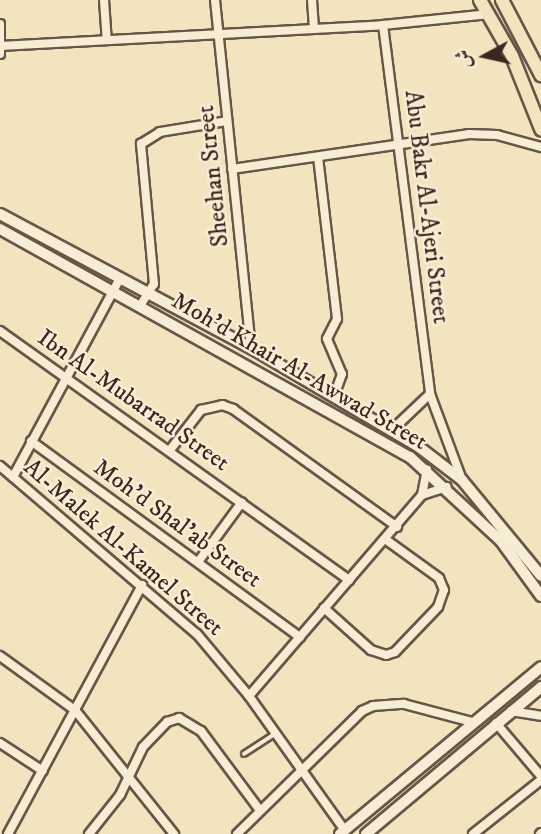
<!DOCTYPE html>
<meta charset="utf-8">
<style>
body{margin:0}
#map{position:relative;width:541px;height:834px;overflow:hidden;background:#f2e4bf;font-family:"IM FELL DW Pica",Amiri,serif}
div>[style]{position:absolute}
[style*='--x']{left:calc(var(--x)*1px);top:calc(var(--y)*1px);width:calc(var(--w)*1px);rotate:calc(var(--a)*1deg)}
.roads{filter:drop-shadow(2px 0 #675648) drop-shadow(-2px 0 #675648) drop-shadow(0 2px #675648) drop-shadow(0 -2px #675648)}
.service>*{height:3.5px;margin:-1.75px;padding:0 1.75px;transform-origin:1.75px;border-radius:1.75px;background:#f7edd5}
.minor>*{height:8px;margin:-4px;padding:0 4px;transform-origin:4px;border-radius:4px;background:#f7edd5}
.tertiary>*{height:10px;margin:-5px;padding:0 5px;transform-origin:5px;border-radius:5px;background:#f7edd5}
.trunk>*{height:12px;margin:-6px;padding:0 6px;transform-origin:6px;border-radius:6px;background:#f2e4bf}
span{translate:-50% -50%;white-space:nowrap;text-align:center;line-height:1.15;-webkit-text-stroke:5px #f7edd5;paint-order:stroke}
.street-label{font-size:24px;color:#392720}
.north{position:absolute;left:450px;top:21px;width:70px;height:70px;-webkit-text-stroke:5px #f7edd5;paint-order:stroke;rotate:262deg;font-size:19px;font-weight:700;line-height:28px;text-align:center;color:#392720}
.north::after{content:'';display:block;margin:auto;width:24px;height:32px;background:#392720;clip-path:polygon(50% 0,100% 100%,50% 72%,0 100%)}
</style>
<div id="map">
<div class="roads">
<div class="service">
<div style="--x:244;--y:754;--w:37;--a:-33"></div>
</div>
<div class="minor">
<div style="--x:104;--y:0;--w:39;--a:86"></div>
<div style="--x:215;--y:0;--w:350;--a:84.1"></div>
<div style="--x:312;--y:0;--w:28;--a:86"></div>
<div style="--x:0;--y:24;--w:30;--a:90"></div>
<div style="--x:383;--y:25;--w:372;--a:82.7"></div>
<div style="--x:430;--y:394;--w:92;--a:69.6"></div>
<div style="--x:0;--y:46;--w:384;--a:-3.1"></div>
<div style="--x:383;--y:25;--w:107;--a:-5.9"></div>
<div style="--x:318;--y:157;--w:163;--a:83.3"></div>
<div style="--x:337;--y:319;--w:22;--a:117"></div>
<div style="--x:327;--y:339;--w:38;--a:67"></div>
<div style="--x:342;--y:374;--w:23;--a:110"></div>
<div style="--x:232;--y:169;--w:240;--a:-8.4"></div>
<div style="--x:469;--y:134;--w:28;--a:2"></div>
<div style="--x:497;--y:135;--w:46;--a:15.3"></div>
<div style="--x:140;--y:306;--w:26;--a:-58"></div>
<div style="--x:154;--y:284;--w:141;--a:-95.3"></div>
<div style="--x:141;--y:144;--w:22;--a:-32"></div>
<div style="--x:160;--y:132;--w:68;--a:-9.3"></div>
<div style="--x:0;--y:331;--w:429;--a:35.5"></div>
<div style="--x:392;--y:430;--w:52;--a:-43.5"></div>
<div style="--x:31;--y:441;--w:333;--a:36.1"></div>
<div style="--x:170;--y:450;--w:51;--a:-52.2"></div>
<div style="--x:201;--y:410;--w:22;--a:-13"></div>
<div style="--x:222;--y:405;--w:12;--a:20"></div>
<div style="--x:233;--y:409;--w:202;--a:35.7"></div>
<div style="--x:0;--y:466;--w:259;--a:40.5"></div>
<div style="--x:197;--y:634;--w:81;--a:50"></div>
<div style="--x:249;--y:696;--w:163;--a:54.5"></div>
<div style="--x:13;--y:477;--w:226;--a:-61.7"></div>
<div style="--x:422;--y:495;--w:26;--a:-18"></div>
<div style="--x:198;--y:562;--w:74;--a:-53.7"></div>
<div style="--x:324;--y:608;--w:63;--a:41.8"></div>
<div style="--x:371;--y:650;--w:16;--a:18"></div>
<div style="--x:386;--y:655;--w:9;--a:-18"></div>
<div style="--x:395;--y:652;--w:62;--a:-46.3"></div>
<div style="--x:438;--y:607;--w:18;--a:-71"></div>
<div style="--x:444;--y:590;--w:13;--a:-113"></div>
<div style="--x:439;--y:578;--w:67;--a:-144.2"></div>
<div style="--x:0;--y:656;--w:92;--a:35.8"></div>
<div style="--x:75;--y:710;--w:159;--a:51.4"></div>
<div style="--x:249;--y:696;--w:265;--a:-49.3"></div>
<div style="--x:422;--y:495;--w:26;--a:-79"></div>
<div style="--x:511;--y:711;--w:30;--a:9"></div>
<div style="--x:496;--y:723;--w:70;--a:49.7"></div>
<div style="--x:0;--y:743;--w:51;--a:33.1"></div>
<div style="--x:8;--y:834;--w:283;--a:-61.7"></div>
<div style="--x:89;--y:834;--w:50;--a:-51.5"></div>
<div style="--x:120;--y:795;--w:53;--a:-64.4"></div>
<div style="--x:143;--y:747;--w:35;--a:-46"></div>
<div style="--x:167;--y:722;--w:13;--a:-18"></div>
<div style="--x:179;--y:718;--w:26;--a:31"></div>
<div style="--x:201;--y:731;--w:97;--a:53.4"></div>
<div style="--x:237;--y:834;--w:175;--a:-44.5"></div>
<div style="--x:362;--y:711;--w:12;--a:-24"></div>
<div style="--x:373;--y:706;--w:31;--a:-4"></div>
<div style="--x:404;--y:704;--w:70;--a:14.8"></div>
<div style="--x:473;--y:834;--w:87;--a:-38.5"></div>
<div style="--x:540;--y:834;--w:1;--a:-45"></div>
</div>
<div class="tertiary">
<div style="--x:0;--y:214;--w:285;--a:28.1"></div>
<div style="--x:251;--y:348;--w:195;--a:30.5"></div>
<div style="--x:419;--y:447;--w:54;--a:37.5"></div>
<div style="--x:462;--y:480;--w:124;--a:50.5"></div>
<div style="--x:0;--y:229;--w:469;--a:29.1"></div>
<div style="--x:410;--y:457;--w:124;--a:42.7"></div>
<div style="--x:501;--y:541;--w:68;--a:54"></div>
<div style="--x:340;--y:834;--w:261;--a:-39.7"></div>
<div style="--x:366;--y:834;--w:229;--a:-40"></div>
</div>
<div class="trunk">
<div style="--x:480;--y:0;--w:64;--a:60.3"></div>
<div style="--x:512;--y:56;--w:79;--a:68.3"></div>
<div style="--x:502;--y:0;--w:85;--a:62.5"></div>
</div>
</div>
<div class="street-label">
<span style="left:214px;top:176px;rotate:-96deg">Sheehan Street</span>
<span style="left:426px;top:207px;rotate:83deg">Abu Bakr Al-Ajeri Street</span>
<span style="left:299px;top:372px;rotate:30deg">Moh'd Khair Al-Awwad Street</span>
<span style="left:133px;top:401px;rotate:35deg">Ibn Al-Mubarrad Street</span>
<span style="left:177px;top:524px;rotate:36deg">Moh’d Shal’ab Street</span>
<span style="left:123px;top:548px;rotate:41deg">Al-Malek Al-Kamel Street</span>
</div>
<div class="north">ش</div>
</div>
